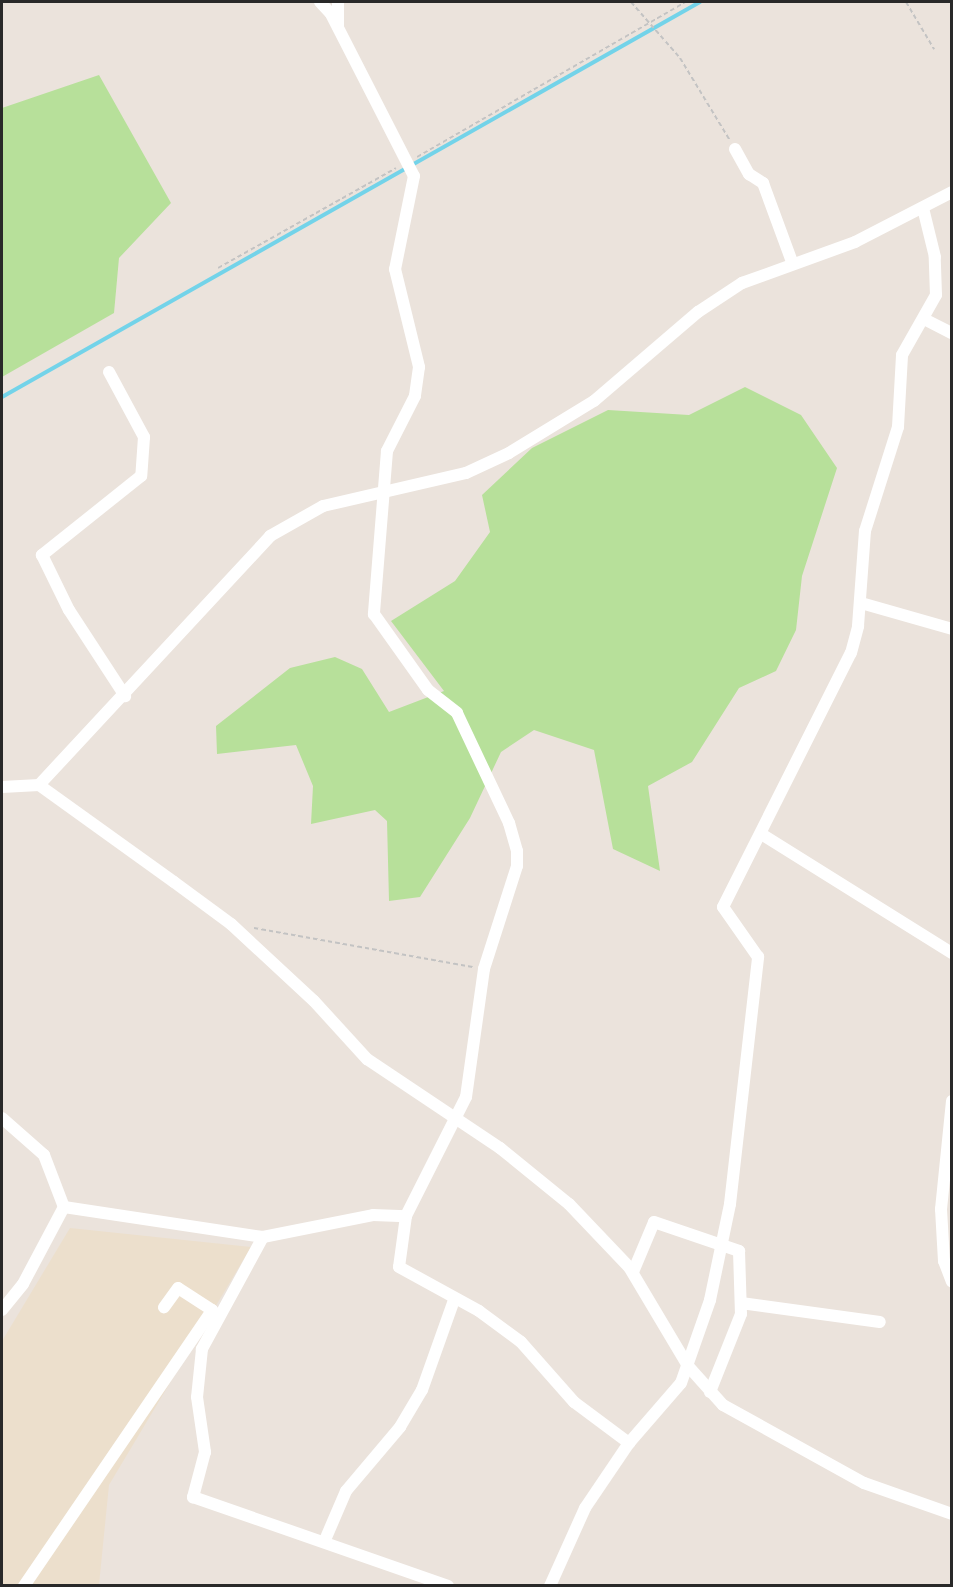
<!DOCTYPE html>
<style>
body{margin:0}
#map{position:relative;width:953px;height:1587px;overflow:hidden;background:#ebe3dc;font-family:"DM Sans",sans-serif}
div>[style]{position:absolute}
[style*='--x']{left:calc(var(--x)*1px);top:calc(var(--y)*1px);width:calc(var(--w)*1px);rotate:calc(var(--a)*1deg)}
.education>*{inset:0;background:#ecdfcc}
.green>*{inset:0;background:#b7e09a}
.stream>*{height:4px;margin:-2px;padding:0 2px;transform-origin:2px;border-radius:2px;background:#73d3e9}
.path>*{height:2px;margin-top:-1px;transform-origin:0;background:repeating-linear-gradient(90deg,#c3c3c3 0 4.5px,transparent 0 7.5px)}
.minor>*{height:12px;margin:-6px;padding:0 6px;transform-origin:6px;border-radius:6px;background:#fff}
span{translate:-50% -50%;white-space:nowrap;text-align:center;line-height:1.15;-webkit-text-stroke:4.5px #fff;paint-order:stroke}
.frame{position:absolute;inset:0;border:3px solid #292929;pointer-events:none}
</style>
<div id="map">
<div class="education">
<div style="clip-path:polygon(70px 1228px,251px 1247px,109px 1485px,99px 1585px,2px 1585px,2px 1341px)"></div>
</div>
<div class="green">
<div style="clip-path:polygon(99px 75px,171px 203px,119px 258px,114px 313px,2px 377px,2px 108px)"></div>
<div style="clip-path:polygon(745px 387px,801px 415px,837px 468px,802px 576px,796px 630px,776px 671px,739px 688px,692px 762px,648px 786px,660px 871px,613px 849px,594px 750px,534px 730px,501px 752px,470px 818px,420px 897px,389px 901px,387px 821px,375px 810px,311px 824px,313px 786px,296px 745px,217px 754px,216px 726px,290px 668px,335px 657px,362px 669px,389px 712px,444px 691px,391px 621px,455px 581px,490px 532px,482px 495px,532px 448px,608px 410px,689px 415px)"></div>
</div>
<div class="stream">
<div style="--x:2;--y:397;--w:802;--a:-29.51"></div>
</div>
<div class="path">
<div style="--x:631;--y:2;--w:74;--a:48.8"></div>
<div style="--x:680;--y:58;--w:95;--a:58.8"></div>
<div style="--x:906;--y:2;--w:55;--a:59.2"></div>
<div style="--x:417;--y:157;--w:310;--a:-30"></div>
<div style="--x:218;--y:268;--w:204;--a:-29.3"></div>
<div style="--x:254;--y:928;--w:222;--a:10.1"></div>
</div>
<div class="minor">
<div style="--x:320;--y:2;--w:16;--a:47"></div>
<div style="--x:331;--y:14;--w:182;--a:62.9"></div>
<div style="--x:414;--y:176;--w:95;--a:101.5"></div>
<div style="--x:395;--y:269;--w:101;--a:76.2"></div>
<div style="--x:419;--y:367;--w:29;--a:98"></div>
<div style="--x:415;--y:396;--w:62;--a:117"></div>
<div style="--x:387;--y:451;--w:164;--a:94.6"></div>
<div style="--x:374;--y:614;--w:93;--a:54.6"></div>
<div style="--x:428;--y:690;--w:37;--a:38"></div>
<div style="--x:457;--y:713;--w:122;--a:64.7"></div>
<div style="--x:509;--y:823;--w:29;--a:74"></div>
<div style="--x:517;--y:851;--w:15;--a:90"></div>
<div style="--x:517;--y:866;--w:108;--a:107.8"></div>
<div style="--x:484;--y:969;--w:129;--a:98"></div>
<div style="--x:466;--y:1097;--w:133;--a:116.8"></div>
<div style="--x:406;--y:1216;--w:51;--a:97.8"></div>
<div style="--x:399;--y:1267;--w:91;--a:28.8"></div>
<div style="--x:479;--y:1311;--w:52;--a:36.4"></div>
<div style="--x:521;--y:1342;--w:80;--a:48.5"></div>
<div style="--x:574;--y:1402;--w:69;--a:36.7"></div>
<div style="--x:338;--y:2;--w:25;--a:90"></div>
<div style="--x:735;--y:149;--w:29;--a:61"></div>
<div style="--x:749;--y:174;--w:17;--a:33"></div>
<div style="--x:763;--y:183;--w:84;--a:69.8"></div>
<div style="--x:924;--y:319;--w:31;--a:27"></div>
<div style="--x:109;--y:372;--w:74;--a:61.7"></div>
<div style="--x:144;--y:437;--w:39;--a:94"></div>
<div style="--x:141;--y:476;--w:127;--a:141.4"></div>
<div style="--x:42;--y:555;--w:61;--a:63.9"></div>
<div style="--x:69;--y:610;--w:103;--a:56.9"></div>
<div style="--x:861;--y:603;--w:95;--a:15.9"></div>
<div style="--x:39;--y:785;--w:340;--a:-47.1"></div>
<div style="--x:270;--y:536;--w:61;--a:-29.5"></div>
<div style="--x:323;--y:506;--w:147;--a:-13"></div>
<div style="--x:466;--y:473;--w:47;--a:-24.9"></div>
<div style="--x:509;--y:453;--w:100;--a:-31.5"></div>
<div style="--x:594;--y:401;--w:137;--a:-40.6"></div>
<div style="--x:698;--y:312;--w:53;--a:-33.4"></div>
<div style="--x:742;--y:283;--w:120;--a:-19.9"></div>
<div style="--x:855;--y:242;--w:109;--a:-27.3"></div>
<div style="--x:2;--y:787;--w:37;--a:-3"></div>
<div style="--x:39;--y:785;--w:166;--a:35.7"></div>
<div style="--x:174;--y:882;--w:71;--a:36.4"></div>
<div style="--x:231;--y:924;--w:113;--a:42.9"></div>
<div style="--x:314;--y:1001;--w:79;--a:47.6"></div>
<div style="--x:367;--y:1059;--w:160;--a:33.8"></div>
<div style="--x:500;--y:1148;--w:89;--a:39.1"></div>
<div style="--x:569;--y:1204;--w:87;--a:46.4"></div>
<div style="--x:629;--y:1267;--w:115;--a:59.2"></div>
<div style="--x:688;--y:1366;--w:52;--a:48.1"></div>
<div style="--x:723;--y:1405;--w:161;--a:29"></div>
<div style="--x:864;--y:1483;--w:93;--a:19.4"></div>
<div style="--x:763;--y:835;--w:223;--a:32"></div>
<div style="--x:952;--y:1101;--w:109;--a:95.8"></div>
<div style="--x:941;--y:1209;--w:52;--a:86.7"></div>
<div style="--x:944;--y:1261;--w:22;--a:69"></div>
<div style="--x:2;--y:1118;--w:56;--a:41.4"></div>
<div style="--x:44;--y:1155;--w:56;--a:69"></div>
<div style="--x:64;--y:1207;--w:201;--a:8.6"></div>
<div style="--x:263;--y:1237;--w:112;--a:-11.3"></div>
<div style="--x:373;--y:1215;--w:33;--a:2"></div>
<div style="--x:263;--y:1237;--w:128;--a:118.6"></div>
<div style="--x:202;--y:1349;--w:48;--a:95.9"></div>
<div style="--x:197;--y:1397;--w:56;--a:81.7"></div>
<div style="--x:205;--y:1452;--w:47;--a:104.9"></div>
<div style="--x:193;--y:1497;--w:270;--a:19.2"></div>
<div style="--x:633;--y:1272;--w:54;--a:-67.2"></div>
<div style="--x:654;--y:1222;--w:90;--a:18.8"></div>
<div style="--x:739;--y:1251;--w:63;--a:88.2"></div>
<div style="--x:741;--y:1314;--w:84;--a:111.7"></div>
<div style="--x:741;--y:1303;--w:140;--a:7.8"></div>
<div style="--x:2;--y:1310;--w:33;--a:-51"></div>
<div style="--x:23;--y:1284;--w:87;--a:-62"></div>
<div style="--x:325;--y:1540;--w:53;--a:-66.8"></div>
<div style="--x:346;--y:1491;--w:84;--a:-49.8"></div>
<div style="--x:400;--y:1427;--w:43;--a:-59.3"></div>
<div style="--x:422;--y:1390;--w:96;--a:-70.4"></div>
<div style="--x:24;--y:1586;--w:334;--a:-55.7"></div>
<div style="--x:212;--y:1310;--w:40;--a:-147.1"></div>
<div style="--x:178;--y:1288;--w:24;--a:126"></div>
<div style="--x:550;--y:1586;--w:85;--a:-65.8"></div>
<div style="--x:585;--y:1508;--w:78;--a:-55.9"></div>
<div style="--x:629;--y:1443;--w:79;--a:-49.1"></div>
<div style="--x:681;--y:1383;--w:88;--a:-70.7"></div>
<div style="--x:710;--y:1300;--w:98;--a:-78.2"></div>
<div style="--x:730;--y:1204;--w:249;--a:-83.5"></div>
<div style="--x:758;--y:957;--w:61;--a:-125"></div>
<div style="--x:723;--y:907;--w:284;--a:-63.3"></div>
<div style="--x:851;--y:653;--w:28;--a:-75"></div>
<div style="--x:858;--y:626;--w:95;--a:-85.8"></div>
<div style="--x:865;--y:531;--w:109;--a:-72.4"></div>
<div style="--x:898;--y:427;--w:72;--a:-86.8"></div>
<div style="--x:902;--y:355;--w:69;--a:-60.5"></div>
<div style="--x:936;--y:295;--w:38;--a:-92"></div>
<div style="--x:935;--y:257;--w:50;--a:-103.8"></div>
</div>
<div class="frame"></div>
</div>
